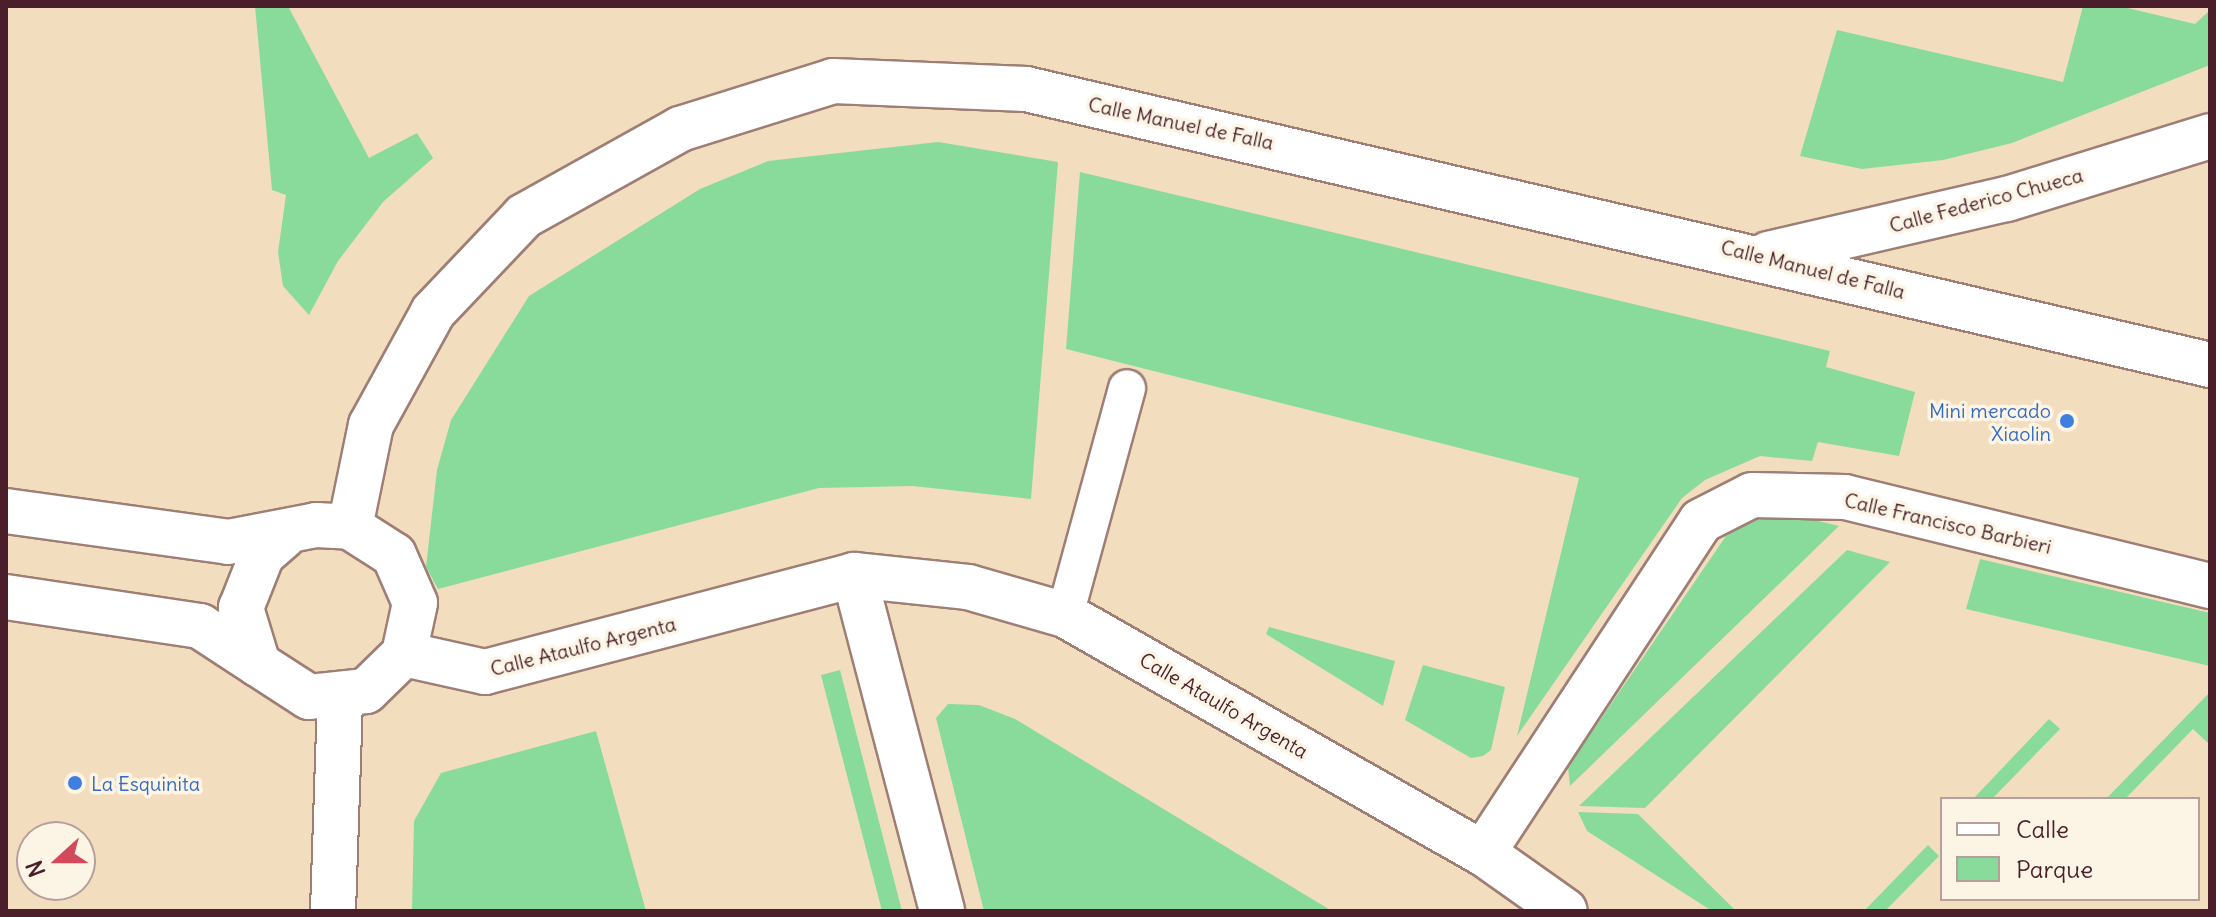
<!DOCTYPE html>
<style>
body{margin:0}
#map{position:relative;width:2216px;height:917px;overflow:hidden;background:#f3ddbf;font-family:Delius,sans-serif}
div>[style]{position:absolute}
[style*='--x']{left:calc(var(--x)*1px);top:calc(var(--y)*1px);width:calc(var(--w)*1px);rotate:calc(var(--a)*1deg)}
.green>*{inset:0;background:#89db9c}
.roads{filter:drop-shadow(2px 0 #9e7e75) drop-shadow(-2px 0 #9e7e75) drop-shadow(0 2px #9e7e75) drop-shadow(0 -2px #9e7e75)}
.lane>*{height:36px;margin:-18px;padding:0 18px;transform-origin:18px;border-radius:18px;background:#fff}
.street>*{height:44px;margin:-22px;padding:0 22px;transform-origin:22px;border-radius:22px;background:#fff}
.dots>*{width:22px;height:22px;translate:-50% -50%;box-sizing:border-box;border:4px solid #fcf5e5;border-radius:50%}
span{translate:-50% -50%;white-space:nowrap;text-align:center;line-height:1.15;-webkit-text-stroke:7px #fcf5e5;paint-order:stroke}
.street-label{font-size:20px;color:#4a1f2b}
.shop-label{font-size:20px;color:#366cbe}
.right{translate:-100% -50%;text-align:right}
.left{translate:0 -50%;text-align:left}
.frame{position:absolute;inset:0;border:8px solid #4a1f2b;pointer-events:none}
.legend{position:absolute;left:1940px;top:797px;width:260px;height:104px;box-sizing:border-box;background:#fcf5e5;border:2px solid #b59f9b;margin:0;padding:10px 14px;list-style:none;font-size:24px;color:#4a1f2b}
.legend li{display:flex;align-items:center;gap:16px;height:40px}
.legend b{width:40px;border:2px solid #b59f9b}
.north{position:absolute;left:16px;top:821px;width:80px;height:80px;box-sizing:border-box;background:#fcf5e5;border:2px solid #b59f9b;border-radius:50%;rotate:249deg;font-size:22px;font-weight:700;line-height:32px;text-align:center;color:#4a1f2b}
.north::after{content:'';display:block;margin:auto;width:28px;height:36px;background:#d1495b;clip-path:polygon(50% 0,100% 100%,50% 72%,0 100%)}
</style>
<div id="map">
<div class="green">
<div style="clip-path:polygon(255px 6px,288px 6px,369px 158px,417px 133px,433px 158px,383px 202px,338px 261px,309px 315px,283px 286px,278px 252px,286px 195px,272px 190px)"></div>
<div style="clip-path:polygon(2083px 6px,2119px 6px,2195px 24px,2210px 10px,2210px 65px,2012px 143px,1943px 160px,1862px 169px,1800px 156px,1837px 30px,2063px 82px)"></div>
<div style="clip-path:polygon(938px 142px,1058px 162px,1031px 499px,913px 486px,819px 488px,438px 589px,426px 567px,437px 470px,451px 420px,529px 296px,700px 189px,768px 161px)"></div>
<div style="clip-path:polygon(1080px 172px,1830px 351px,1826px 367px,1915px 392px,1899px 456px,1818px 442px,1812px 461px,1760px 456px,1705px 480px,1682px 498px,1517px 736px,1579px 478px,1066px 349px)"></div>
<div style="clip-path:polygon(1782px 512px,1839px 526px,1570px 786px,1568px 767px,1726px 536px,1760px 515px)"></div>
<div style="clip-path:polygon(1847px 550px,1890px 562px,1645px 808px,1579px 806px)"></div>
<div style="clip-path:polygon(1980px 559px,2210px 613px,2210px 666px,1966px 609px)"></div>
<div style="clip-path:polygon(1269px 627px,1395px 661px,1383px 706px,1266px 634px)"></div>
<div style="clip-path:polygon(1423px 665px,1505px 687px,1491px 750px,1483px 756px,1471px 758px,1405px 720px)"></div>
<div style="clip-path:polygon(840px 670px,902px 911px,882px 911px,821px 675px)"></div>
<div style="clip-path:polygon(2210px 692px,2210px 745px,2193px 729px,2125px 799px,2106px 799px)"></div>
<div style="clip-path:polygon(948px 704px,979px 705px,1015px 719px,1332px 911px,984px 911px,936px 718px)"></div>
<div style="clip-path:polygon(2049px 719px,2060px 729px,1992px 799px,1973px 799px)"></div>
<div style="clip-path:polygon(596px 731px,646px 911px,412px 911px,414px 821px,441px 773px)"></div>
<div style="clip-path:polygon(1578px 812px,1638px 814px,1736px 911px,1712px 911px,1587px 831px)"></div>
<div style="clip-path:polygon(1928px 845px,1939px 856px,1885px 911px,1864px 911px)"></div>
</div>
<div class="roads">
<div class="lane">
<div style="--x:1065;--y:615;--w:235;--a:-74.7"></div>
</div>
<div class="street">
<div style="--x:1768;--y:254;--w:245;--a:-13"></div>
<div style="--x:2007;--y:199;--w:213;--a:-17.2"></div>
<div style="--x:6;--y:511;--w:224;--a:7.9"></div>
<div style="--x:228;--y:542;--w:90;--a:-10.9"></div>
<div style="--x:316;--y:525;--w:34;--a:3"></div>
<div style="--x:350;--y:527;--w:52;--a:32.5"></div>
<div style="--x:394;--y:555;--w:52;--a:66.4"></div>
<div style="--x:415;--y:603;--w:52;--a:102.2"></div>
<div style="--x:404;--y:654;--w:53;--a:135.8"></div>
<div style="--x:366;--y:691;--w:57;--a:174"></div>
<div style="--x:309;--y:697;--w:61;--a:-147.1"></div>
<div style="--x:258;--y:664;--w:59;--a:-106.9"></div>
<div style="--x:241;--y:608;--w:57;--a:-68.4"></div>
<div style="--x:262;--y:555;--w:29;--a:-41"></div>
<div style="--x:350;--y:527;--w:104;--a:-78.4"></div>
<div style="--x:371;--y:425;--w:129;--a:-61.2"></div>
<div style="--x:433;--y:312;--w:132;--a:-46.5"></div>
<div style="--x:524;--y:216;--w:179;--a:-29.1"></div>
<div style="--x:680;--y:129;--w:160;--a:-17.4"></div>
<div style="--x:833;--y:81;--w:193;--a:2.4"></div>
<div style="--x:1026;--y:89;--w:1216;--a:13.12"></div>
<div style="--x:854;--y:575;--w:347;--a:75.3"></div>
<div style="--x:6;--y:597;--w:196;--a:8.5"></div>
<div style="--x:200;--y:626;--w:69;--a:33.2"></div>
<div style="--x:404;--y:654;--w:83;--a:12.5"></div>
<div style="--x:485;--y:672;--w:382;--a:-14.7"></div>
<div style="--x:854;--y:575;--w:115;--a:6"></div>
<div style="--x:968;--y:587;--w:101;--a:16.1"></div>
<div style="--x:1065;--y:615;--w:481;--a:29.7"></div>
<div style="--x:1483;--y:853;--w:100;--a:35.3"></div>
<div style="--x:1483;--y:853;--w:397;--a:-56.7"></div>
<div style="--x:1701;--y:521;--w:57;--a:-27"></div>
<div style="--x:1752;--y:495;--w:93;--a:1.2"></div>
<div style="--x:1845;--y:497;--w:376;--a:13.7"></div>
<div style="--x:333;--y:911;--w:212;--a:-88.1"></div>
</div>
</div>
<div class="dots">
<div style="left:2067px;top:421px;background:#3f7fe0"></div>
<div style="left:75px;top:783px;background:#3f7fe0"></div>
</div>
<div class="street-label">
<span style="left:1181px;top:123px;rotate:12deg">Calle Manuel de Falla</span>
<span style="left:1986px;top:200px;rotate:-15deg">Calle Federico Chueca</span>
<span style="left:1813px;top:269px;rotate:14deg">Calle Manuel de Falla</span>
<span style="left:1948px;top:523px;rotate:13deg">Calle Francisco Barbieri</span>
<span style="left:583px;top:646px;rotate:-14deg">Calle Ataulfo Argenta</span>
<span style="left:1224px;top:705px;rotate:30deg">Calle Ataulfo Argenta</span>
</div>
<div class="shop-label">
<span class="right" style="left:2051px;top:422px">Mini mercado<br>Xiaolin</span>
<span class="left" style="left:91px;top:783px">La Esquinita</span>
</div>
<div class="frame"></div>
<ul class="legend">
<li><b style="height:10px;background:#fff"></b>Calle</li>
<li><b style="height:22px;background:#89db9c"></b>Parque</li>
</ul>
<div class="north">N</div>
</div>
